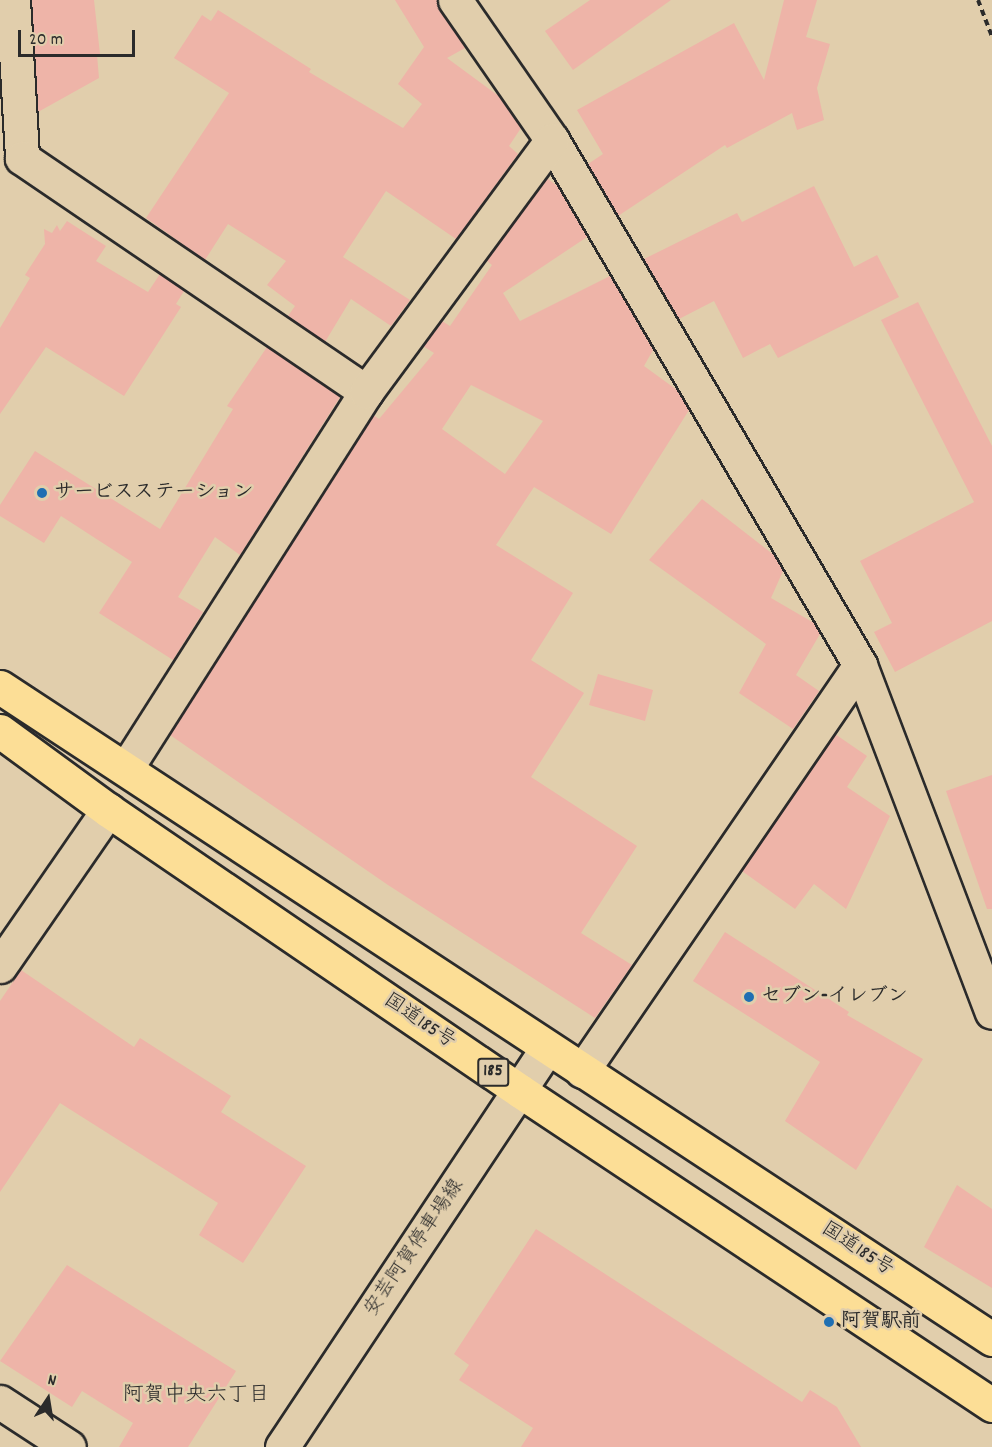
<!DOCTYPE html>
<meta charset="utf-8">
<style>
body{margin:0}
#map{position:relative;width:992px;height:1447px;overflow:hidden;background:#e1ceac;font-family:Dekko,"Klee One",sans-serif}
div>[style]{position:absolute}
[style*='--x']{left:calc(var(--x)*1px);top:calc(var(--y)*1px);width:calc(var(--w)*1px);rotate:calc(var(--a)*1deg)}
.building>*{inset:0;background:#eeb4a8}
.path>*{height:4px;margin-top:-2px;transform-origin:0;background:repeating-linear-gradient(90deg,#2b2b2b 0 6px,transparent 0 10.5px)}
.roads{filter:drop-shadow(2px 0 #2b2b2b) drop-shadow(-2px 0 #2b2b2b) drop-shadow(0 2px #2b2b2b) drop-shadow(0 -2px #2b2b2b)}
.street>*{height:33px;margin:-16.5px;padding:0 16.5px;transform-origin:16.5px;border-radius:16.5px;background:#e1ceac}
.secondary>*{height:33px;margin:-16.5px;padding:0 16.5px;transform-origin:16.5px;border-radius:16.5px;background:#e1ceac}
.highway>*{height:33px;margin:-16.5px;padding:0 16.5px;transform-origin:16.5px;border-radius:16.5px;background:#fcde96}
.dots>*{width:16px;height:16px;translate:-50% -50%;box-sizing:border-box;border:3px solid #e1ceac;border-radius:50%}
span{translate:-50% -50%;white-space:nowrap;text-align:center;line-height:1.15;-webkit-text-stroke:5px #e1ceac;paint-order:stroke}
.shield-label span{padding:2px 4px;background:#e1ceac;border:2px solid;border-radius:4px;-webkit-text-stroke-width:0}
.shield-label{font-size:18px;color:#2b2b2b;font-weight:700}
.poi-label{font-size:20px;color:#2b2b2b;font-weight:700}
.left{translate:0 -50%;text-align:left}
.street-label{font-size:20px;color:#2b2b2b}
.neighbourhood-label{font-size:21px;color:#2b2b2b}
.north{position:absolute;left:18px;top:1369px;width:60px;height:60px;-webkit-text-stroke:4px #e1ceac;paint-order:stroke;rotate:12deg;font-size:16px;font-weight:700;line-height:24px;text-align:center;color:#2b2b2b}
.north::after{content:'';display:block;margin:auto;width:21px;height:27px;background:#2b2b2b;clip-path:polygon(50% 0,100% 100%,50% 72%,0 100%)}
.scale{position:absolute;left:18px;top:30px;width:117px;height:27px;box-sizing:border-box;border:3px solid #2b2b2b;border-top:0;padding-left:8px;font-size:18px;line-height:21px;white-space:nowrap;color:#2b2b2b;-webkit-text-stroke:4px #e1ceac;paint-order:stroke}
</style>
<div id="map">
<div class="building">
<div style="clip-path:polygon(32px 0,94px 0,100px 54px,97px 55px,99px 78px,38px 112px)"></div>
<div style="clip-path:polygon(395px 0,437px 0,465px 48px,447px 58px,500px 97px,521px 128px,509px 146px,518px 154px,456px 239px,386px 191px,343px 257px,410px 300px,391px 326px,351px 299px,325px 342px,288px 316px,295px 306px,267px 285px,286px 261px,228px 224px,205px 260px,146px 218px,229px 93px,174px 58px,202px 15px,211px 21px,218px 10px,311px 69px,309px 72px,403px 128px,422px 104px,398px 84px,424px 47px)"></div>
<div style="clip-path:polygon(590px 0,671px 0,573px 70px,545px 31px)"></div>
<div style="clip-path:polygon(784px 0,817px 0,806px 37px,830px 44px,817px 88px,824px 120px,797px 130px,792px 113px,727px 148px,725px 145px,618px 216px,588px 164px,603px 154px,577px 110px,734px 23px,764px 80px)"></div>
<div style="clip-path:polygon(evenodd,547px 178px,557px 186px,587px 237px,503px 293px,520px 321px,610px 276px,653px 350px,644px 366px,677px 390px,689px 410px,611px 534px,534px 487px,496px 545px,573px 593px,531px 660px,584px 693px,531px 777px,637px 846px,581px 933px,632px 965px,595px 1018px,388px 885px,170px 735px,373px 415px,379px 419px,434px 353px,423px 346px,442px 321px,450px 326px,492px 265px,486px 260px,547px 178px,471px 385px,543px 421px,505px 474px,442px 429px,471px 385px)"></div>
<div style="clip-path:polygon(814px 186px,854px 267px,877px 255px,899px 297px,778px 358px,770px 344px,743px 358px,714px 301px,679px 319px,644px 259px,737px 213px,742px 222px)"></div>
<div style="clip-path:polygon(67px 221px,106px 246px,96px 261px,148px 292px,160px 274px,184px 291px,176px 304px,181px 307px,124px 396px,46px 347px,0 414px,0 328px,30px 278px,25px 275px,45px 244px,44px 229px,52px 233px,57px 225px,60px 231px)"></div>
<div style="clip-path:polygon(918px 302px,992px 446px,992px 621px,895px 672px,874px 632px,892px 623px,860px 561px,974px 502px,881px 320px)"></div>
<div style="clip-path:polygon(267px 347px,340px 397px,240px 555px,215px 537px,178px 597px,203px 612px,173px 660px,99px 613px,132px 562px,61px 516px,44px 543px,0 516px,0 505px,35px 451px,160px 529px,233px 409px,227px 406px)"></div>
<div style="clip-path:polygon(702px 499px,774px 555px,783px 571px,771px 598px,814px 623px,820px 634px,796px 675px,819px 691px,793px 729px,739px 693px,766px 644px,649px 560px)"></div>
<div style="clip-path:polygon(598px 674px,653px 690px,645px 721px,589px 705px)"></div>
<div style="clip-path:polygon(835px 734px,867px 756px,847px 787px,890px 816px,846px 909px,814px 884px,795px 909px,742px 871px)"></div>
<div style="clip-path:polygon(992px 775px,992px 909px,987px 909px,946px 791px)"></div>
<div style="clip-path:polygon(725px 932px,849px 1012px,847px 1015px,923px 1059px,856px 1170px,785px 1121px,820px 1062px,693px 981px)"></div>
<div style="clip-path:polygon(21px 970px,134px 1047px,140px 1038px,231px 1096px,221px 1112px,306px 1166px,243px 1263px,199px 1235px,218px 1203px,60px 1103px,0 1192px,0 1001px)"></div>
<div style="clip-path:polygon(957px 1185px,992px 1209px,992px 1288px,924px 1247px)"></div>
<div style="clip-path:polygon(536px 1229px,802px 1402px,810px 1390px,837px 1407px,861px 1447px,521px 1447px,533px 1428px,459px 1380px,469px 1365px,454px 1354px)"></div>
<div style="clip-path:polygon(67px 1265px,236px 1371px,188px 1447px,119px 1447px,133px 1423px,82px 1391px,72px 1407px,0 1361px)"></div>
</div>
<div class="path">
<div style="--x:978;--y:0;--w:39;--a:69"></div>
</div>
<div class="roads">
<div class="street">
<div style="--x:13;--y:0;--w:158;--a:86.7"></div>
<div style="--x:455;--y:0;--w:170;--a:55.3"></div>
<div style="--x:552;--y:140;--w:609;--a:59.6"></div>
<div style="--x:860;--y:665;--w:371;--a:69.2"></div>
<div style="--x:22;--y:158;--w:416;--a:34.2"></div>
<div style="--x:127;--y:767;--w:445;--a:-57.5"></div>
<div style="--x:366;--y:392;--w:313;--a:-53.6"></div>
<div style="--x:0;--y:966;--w:190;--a:-55.3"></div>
<div style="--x:582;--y:1071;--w:492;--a:-55.6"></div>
<div style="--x:0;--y:1402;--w:82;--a:33.1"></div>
</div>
<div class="secondary">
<div style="--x:282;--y:1447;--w:479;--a:-56.4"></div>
</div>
<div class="highway">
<div style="--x:0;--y:687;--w:1187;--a:33.32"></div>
<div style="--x:0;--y:731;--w:134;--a:36.2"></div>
<div style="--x:108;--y:810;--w:499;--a:34.3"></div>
<div style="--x:520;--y:1091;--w:567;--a:33.63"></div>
</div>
</div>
<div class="dots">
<div style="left:42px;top:493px;background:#1f6fb2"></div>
<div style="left:749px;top:997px;background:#1f6fb2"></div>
<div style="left:829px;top:1322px;background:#1f6fb2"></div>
</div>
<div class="shield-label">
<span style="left:493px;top:1072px">185</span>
</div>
<div class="poi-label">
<span class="left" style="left:54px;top:493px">サービスステーション</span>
<span class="left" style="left:761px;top:997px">セブン-イレブン</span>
<span class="left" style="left:841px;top:1322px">阿賀駅前</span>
</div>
<div class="street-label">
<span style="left:419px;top:1022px;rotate:34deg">国道185号</span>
<span style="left:415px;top:1248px;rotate:-56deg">安芸阿賀停車場線</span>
<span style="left:857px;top:1250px;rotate:33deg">国道185号</span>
</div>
<div class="neighbourhood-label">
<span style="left:196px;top:1396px">阿賀中央六丁目</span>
</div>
<div class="north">N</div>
<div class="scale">20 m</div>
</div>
